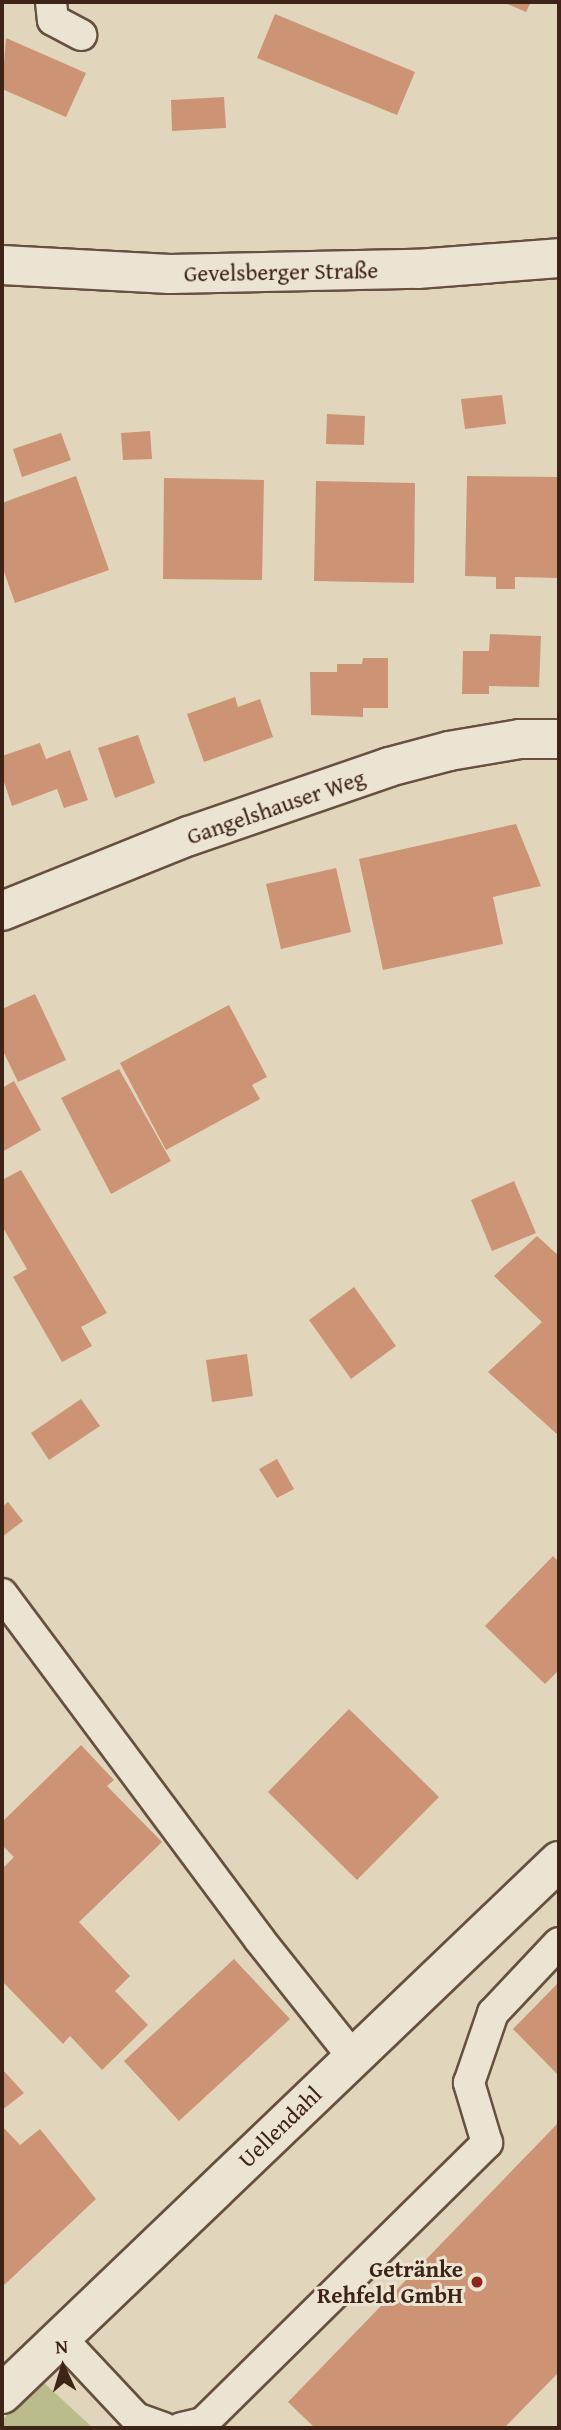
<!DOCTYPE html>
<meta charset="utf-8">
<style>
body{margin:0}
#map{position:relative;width:561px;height:2430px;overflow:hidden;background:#e1d6bb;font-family:"Gentium Book Plus",serif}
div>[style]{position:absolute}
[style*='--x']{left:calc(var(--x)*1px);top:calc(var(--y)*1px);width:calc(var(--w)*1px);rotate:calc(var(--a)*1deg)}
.green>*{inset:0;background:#babc8b}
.building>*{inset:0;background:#cd9375}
.roads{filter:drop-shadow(2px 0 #675040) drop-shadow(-2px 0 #675040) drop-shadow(0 2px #675040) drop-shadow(0 -2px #675040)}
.lane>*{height:30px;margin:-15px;padding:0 15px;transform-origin:15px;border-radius:15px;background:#ece4d3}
.street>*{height:38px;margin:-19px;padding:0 19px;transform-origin:19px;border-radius:19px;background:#ece4d3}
.secondary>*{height:38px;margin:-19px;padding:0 19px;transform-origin:19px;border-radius:19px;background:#ece4d3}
.dots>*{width:19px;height:19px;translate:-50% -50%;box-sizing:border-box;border:4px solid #ece4d3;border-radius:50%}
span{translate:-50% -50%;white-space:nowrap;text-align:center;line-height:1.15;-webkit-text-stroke:6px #ece4d3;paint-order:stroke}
.street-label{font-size:23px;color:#3e2317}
.poi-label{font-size:23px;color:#3e2317;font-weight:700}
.right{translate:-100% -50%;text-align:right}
.frame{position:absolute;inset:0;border:4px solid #3e2317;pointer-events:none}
.north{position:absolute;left:28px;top:2332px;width:70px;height:70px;-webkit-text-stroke:5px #ece4d3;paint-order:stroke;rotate:356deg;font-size:19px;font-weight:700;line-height:28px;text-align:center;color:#3e2317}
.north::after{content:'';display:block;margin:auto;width:24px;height:32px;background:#3e2317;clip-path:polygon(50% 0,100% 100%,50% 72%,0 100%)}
</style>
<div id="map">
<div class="green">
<div style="clip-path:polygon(42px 2381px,93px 2428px,2px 2428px,2px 2420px)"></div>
</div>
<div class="building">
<div style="clip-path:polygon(503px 2px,531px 2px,526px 12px)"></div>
<div style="clip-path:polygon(275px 14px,415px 72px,397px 115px,257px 58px)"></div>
<div style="clip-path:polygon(6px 38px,86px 73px,66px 117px,2px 89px)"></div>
<div style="clip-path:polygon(224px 97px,226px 128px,172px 131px,171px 100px)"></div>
<div style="clip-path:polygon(502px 395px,506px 424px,465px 429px,461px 399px)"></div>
<div style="clip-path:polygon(327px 414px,365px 416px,364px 445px,326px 444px)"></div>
<div style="clip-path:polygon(150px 431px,152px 459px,123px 460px,121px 433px)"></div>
<div style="clip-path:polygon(61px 433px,71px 460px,22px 477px,13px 449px)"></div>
<div style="clip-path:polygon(76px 476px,109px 570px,15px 603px,2px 566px,2px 503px)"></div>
<div style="clip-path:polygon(467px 476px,559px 477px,559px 578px,515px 577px,515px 589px,496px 589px,496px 577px,465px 576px)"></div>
<div style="clip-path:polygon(164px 478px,264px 480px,262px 580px,163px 579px)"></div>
<div style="clip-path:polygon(316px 481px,415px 483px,414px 583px,314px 581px)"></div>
<div style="clip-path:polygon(490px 634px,541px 636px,539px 687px,489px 686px,489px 694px,462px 694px,463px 651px,489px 651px)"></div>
<div style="clip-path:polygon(363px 658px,388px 658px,388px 708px,363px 708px,363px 717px,311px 715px,310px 672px,337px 672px,337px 664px,362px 664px)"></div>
<div style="clip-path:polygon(235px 697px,238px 707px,260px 699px,273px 737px,204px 762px,187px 714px)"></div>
<div style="clip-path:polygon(138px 735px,155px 783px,115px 798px,98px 748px)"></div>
<div style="clip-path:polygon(40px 743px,46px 759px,70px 750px,88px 800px,64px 808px,57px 789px,12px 806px,2px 776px,2px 756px)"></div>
<div style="clip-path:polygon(516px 824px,541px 886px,493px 897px,503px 944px,383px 970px,359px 859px)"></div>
<div style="clip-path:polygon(336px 868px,351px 932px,281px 949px,266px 884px)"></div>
<div style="clip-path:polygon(35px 994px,66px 1060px,18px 1082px,2px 1049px,2px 1009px)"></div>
<div style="clip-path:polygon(229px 1005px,267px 1077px,252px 1085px,260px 1099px,166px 1150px,120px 1063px)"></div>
<div style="clip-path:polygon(119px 1069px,171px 1161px,111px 1194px,61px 1098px)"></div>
<div style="clip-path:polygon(14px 1081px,41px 1130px,2px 1152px,2px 1088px)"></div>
<div style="clip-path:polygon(21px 1170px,107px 1313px,81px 1327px,92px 1346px,62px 1362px,13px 1277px,27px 1269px,2px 1226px,2px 1180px)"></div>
<div style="clip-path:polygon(514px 1181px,536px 1233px,492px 1251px,471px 1200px)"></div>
<div style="clip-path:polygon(537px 1236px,559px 1256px,559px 1436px,488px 1372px,542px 1322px,494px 1276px)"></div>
<div style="clip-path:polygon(354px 1287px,396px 1346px,351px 1379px,309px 1320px)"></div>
<div style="clip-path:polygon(247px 1354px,253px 1396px,212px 1402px,206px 1360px)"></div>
<div style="clip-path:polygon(81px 1399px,100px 1426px,49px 1460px,31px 1433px)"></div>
<div style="clip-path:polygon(277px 1459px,294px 1489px,277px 1498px,259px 1469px)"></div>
<div style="clip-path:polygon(8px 1502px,23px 1521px,2px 1537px,2px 1507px)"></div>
<div style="clip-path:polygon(553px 1556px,559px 1562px,559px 1670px,545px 1684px,485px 1626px)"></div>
<div style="clip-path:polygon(349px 1709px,439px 1797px,357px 1880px,268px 1792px)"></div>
<div style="clip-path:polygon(81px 1745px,114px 1780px,107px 1786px,162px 1842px,79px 1922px,130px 1976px,115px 1991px,148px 2025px,102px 2070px,70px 2036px,63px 2044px,2px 1981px,2px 1869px,14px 1857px,2px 1845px,2px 1822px)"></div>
<div style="clip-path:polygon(234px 1959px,290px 2019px,179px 2121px,124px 2061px)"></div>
<div style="clip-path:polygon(559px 1982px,559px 2076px,513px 2029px)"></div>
<div style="clip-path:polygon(2px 2069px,24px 2093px,2px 2110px)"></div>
<div style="clip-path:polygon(559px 2122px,559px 2372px,504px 2428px,315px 2428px,288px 2402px)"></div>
<div style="clip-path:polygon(2px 2126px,20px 2145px,40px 2129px,96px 2199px,2px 2287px)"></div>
</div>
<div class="roads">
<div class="lane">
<div style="--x:51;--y:2;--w:18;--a:84"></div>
<div style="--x:53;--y:20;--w:32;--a:28"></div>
<div style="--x:2;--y:1594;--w:430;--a:53.3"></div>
<div style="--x:259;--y:1939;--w:151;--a:51.5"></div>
<div style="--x:61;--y:2338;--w:110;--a:46.8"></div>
<div style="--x:136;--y:2418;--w:29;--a:20"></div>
<div style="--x:181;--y:2428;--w:23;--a:-13"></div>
<div style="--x:203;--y:2423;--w:399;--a:-44.6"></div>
<div style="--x:487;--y:2143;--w:63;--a:-106.7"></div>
<div style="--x:469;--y:2083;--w:74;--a:-71.1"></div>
<div style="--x:493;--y:2013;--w:96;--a:-46.7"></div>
</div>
<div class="street">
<div style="--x:2;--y:911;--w:201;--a:-21.9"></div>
<div style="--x:189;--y:836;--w:212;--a:-19"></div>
<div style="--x:389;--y:767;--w:62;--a:-14.9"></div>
<div style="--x:449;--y:751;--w:72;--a:-9.6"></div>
<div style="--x:520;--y:739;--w:39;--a:0"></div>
</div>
<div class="secondary">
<div style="--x:2;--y:265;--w:168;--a:3.1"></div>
<div style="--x:170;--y:274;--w:247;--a:-1.2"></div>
<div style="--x:417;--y:269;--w:142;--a:-4.4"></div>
<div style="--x:2;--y:2394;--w:771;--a:-43.74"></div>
</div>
</div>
<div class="dots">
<div style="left:477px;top:2282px;background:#8f2418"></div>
</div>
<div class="street-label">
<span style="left:281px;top:272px;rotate:-1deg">Gevelsberger Straße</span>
<span style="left:276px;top:807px;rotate:-19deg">Gangelshauser Weg</span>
<span style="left:280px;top:2127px;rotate:-44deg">Uellendahl</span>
</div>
<div class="poi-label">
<span class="right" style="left:463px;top:2282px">Getränke<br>Rehfeld GmbH</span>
</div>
<div class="frame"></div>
<div class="north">N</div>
</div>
